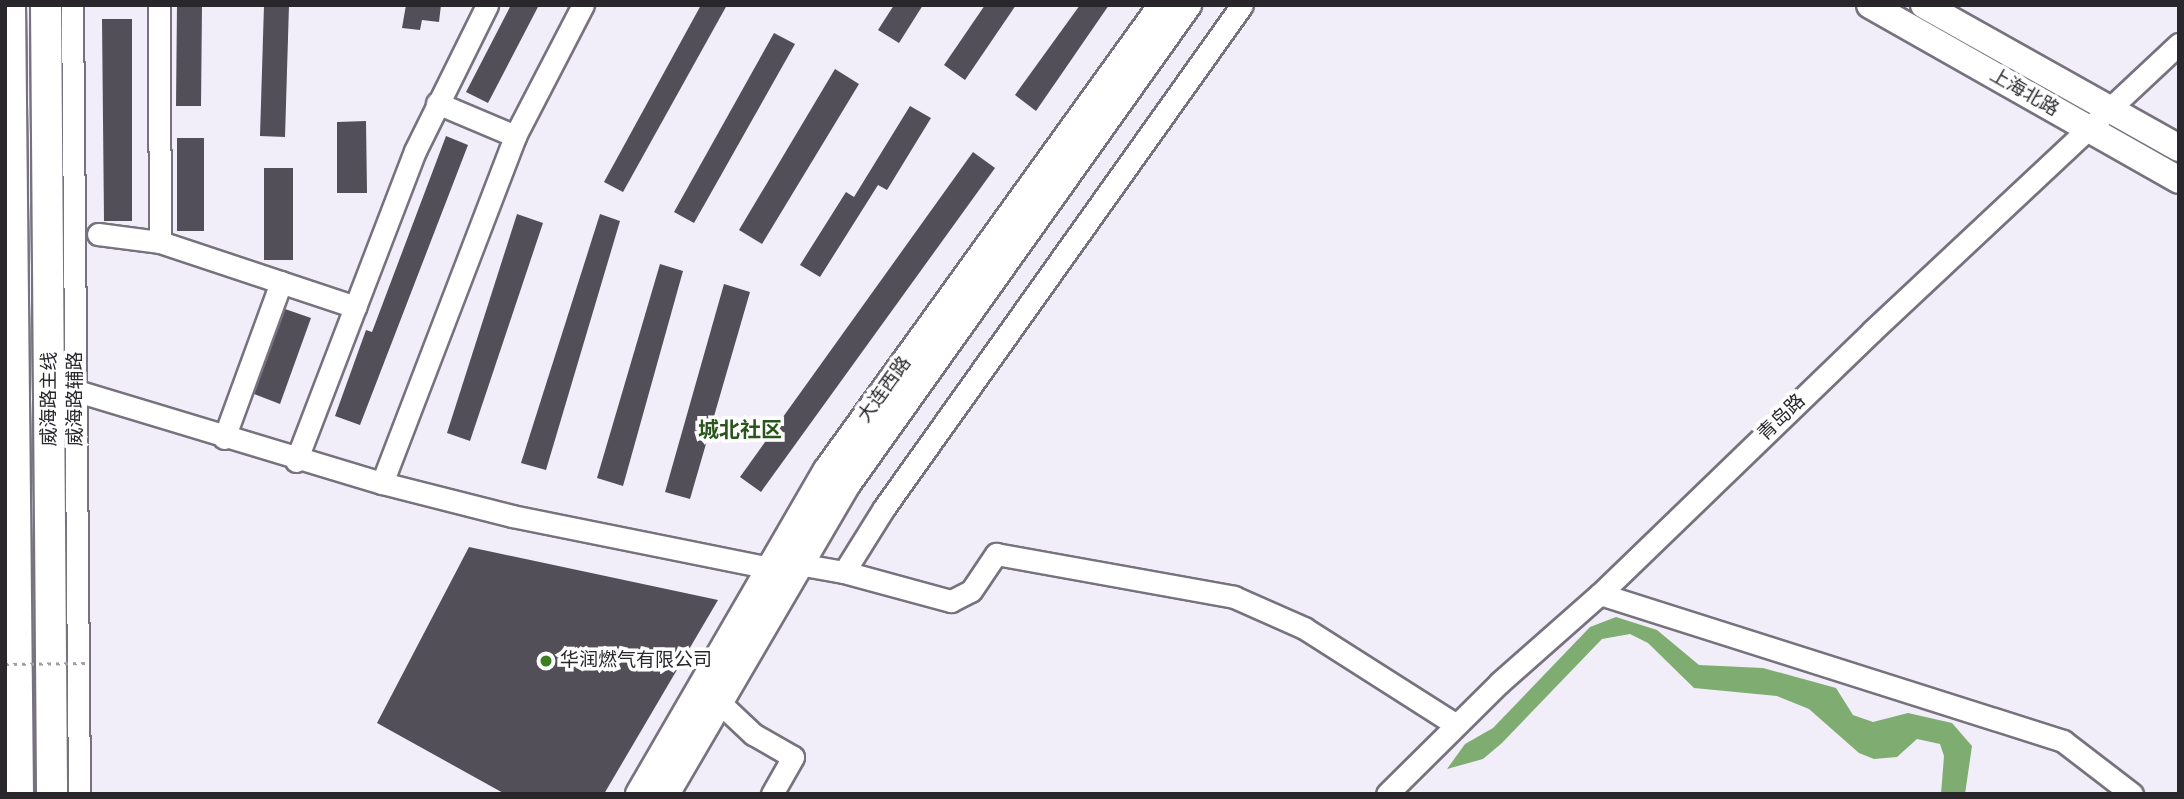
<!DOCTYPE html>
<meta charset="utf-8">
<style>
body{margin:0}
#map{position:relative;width:2184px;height:799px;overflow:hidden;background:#f1eefa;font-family:Signika,"Noto Sans SC",sans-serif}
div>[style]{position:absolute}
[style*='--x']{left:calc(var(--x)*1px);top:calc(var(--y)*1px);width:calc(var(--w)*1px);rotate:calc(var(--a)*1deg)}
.water>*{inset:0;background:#7fac71}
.building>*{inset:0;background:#524f59}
.roads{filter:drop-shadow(2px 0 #77737e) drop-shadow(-2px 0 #77737e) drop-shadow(0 2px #77737e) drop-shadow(0 -2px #77737e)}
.minor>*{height:21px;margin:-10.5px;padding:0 10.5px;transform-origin:10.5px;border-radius:10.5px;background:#fff}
.major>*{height:26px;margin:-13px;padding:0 13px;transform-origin:13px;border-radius:13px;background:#fff}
.highway>*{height:30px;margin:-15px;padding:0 15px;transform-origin:15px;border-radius:15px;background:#fff}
.path-bridge>*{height:2.5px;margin-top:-1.25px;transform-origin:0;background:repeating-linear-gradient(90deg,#a19ea7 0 3.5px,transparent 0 8.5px)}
.dots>*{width:19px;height:19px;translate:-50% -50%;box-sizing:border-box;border:4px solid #fff;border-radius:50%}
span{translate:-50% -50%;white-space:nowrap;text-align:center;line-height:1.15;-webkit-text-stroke:7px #fff;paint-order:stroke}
.street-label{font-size:19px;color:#29272c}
.poi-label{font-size:19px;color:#29272c}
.left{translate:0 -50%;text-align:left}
.neighbourhood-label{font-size:21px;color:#2b561b;font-weight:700}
.frame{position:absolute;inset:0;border:7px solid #29272c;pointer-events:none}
</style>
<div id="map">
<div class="water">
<div style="clip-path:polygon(1616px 617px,1657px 630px,1699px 665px,1763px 668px,1836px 688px,1853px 715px,1873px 722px,1908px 713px,1952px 723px,1972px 746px,1965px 794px,1941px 794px,1944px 756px,1940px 744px,1917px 739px,1897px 757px,1874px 759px,1859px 753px,1809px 709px,1777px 696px,1694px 688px,1648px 643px,1630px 634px,1602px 639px,1502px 743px,1483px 759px,1447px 769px,1465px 744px,1493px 728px,1590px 627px)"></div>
</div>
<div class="building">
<div style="clip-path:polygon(177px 5px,202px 5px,201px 106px,176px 106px)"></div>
<div style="clip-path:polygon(264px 5px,289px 5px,285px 137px,260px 136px)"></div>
<div style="clip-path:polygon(406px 5px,441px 5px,439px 22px,422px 20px,420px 30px,402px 28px)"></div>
<div style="clip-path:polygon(511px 5px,539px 5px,488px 103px,466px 92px)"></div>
<div style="clip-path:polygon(701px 5px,727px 5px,623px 192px,604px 182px)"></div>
<div style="clip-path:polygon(894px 5px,923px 5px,899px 43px,878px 30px)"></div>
<div style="clip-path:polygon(985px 5px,1016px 5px,965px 80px,944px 65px)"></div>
<div style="clip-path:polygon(1080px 5px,1109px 5px,1036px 111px,1015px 95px)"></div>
<div style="clip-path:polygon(102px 19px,132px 19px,132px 221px,104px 221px)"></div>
<div style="clip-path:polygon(774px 33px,795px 44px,694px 223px,674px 212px)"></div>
<div style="clip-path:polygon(835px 69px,859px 84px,762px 244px,739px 230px)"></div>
<div style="clip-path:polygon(910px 106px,931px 118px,887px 190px,878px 185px,820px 277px,800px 265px,846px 192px,854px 197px)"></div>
<div style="clip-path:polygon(366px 121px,367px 193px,337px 193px,337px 122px)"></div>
<div style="clip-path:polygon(446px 136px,468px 145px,360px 425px,335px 416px,366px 330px,372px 332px)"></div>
<div style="clip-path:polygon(177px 138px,204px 138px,204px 231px,177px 231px)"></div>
<div style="clip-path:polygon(973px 152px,995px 168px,761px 492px,740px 477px)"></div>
<div style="clip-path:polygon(264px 168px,293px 168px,293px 260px,264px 260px)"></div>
<div style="clip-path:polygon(517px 214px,543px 223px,470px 441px,447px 433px)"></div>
<div style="clip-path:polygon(600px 214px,620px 221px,546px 470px,521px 463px)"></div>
<div style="clip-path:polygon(660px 264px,683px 271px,623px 486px,597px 478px)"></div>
<div style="clip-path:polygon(724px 284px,750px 292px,690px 499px,665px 492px)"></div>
<div style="clip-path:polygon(285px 309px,311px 318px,280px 404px,254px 394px)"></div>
<div style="clip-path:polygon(469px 547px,718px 600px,604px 794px,505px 794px,377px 723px)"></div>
</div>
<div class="roads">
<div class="minor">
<div style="--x:72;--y:5;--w:789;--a:89.49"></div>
<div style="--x:159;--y:5;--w:237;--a:89.8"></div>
<div style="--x:437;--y:103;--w:85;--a:22.9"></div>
<div style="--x:98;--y:234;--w:63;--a:7.4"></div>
<div style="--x:160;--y:242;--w:206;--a:18.4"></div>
<div style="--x:77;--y:391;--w:319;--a:16.8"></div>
<div style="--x:382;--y:483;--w:134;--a:14.2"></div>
<div style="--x:512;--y:516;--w:262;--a:11.4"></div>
<div style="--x:224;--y:438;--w:166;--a:-69.9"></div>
<div style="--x:296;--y:461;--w:332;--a:-69"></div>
<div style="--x:415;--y:151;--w:163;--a:-63.7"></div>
<div style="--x:382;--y:483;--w:372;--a:-69"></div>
<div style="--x:515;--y:136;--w:148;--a:-62.6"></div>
<div style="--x:798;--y:564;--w:47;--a:9.9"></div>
<div style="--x:844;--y:572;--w:75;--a:-58"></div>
<div style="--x:884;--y:508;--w:617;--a:-54.56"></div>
<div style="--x:844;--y:572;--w:111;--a:15.2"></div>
<div style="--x:951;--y:601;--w:22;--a:-27"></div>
<div style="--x:971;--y:591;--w:45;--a:-56"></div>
<div style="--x:996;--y:554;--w:242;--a:10.2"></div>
<div style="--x:1234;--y:597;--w:77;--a:23.9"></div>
<div style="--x:1304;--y:628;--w:180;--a:32.5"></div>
<div style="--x:1600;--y:594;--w:486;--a:17.6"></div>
<div style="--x:2063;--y:741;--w:87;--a:37.5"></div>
<div style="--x:719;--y:702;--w:47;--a:43.3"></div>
<div style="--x:753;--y:734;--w:46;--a:29.9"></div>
<div style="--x:793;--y:757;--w:43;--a:119.6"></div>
<div style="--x:1387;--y:794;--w:158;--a:-44.7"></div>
<div style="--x:1499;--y:683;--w:135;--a:-41.4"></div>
<div style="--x:1600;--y:594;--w:377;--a:-44"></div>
<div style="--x:1871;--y:332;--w:422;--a:-43.1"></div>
</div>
<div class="major">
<div style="--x:1870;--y:5;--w:355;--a:29.5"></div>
<div style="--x:1924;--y:5;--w:292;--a:29.3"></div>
<div style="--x:639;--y:794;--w:375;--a:-59.9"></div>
<div style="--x:827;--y:470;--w:573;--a:-54.23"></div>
<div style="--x:666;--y:794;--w:360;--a:-59.7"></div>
<div style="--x:848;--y:483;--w:587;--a:-54.58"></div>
</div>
<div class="highway">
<div style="--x:10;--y:5;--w:789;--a:89.42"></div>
<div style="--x:46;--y:5;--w:789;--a:89.56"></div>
</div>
</div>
<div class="path-bridge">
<div style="--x:5;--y:664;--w:85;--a:-0.7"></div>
</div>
<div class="dots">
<div style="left:546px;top:661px;background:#3b7e20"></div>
</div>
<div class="street-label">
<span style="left:2024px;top:93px;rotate:30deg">上海北路</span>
<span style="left:885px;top:390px;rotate:-54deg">大连西路</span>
<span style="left:50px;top:399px;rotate:-90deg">威海路主线</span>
<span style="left:76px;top:399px;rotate:-90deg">威海路辅路</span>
<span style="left:1782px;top:418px;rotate:-44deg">青岛路</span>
</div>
<div class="poi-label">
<span class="left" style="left:560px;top:661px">华润燃气有限公司</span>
</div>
<div class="neighbourhood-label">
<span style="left:740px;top:430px">城北社区</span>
</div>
<div class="frame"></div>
</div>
